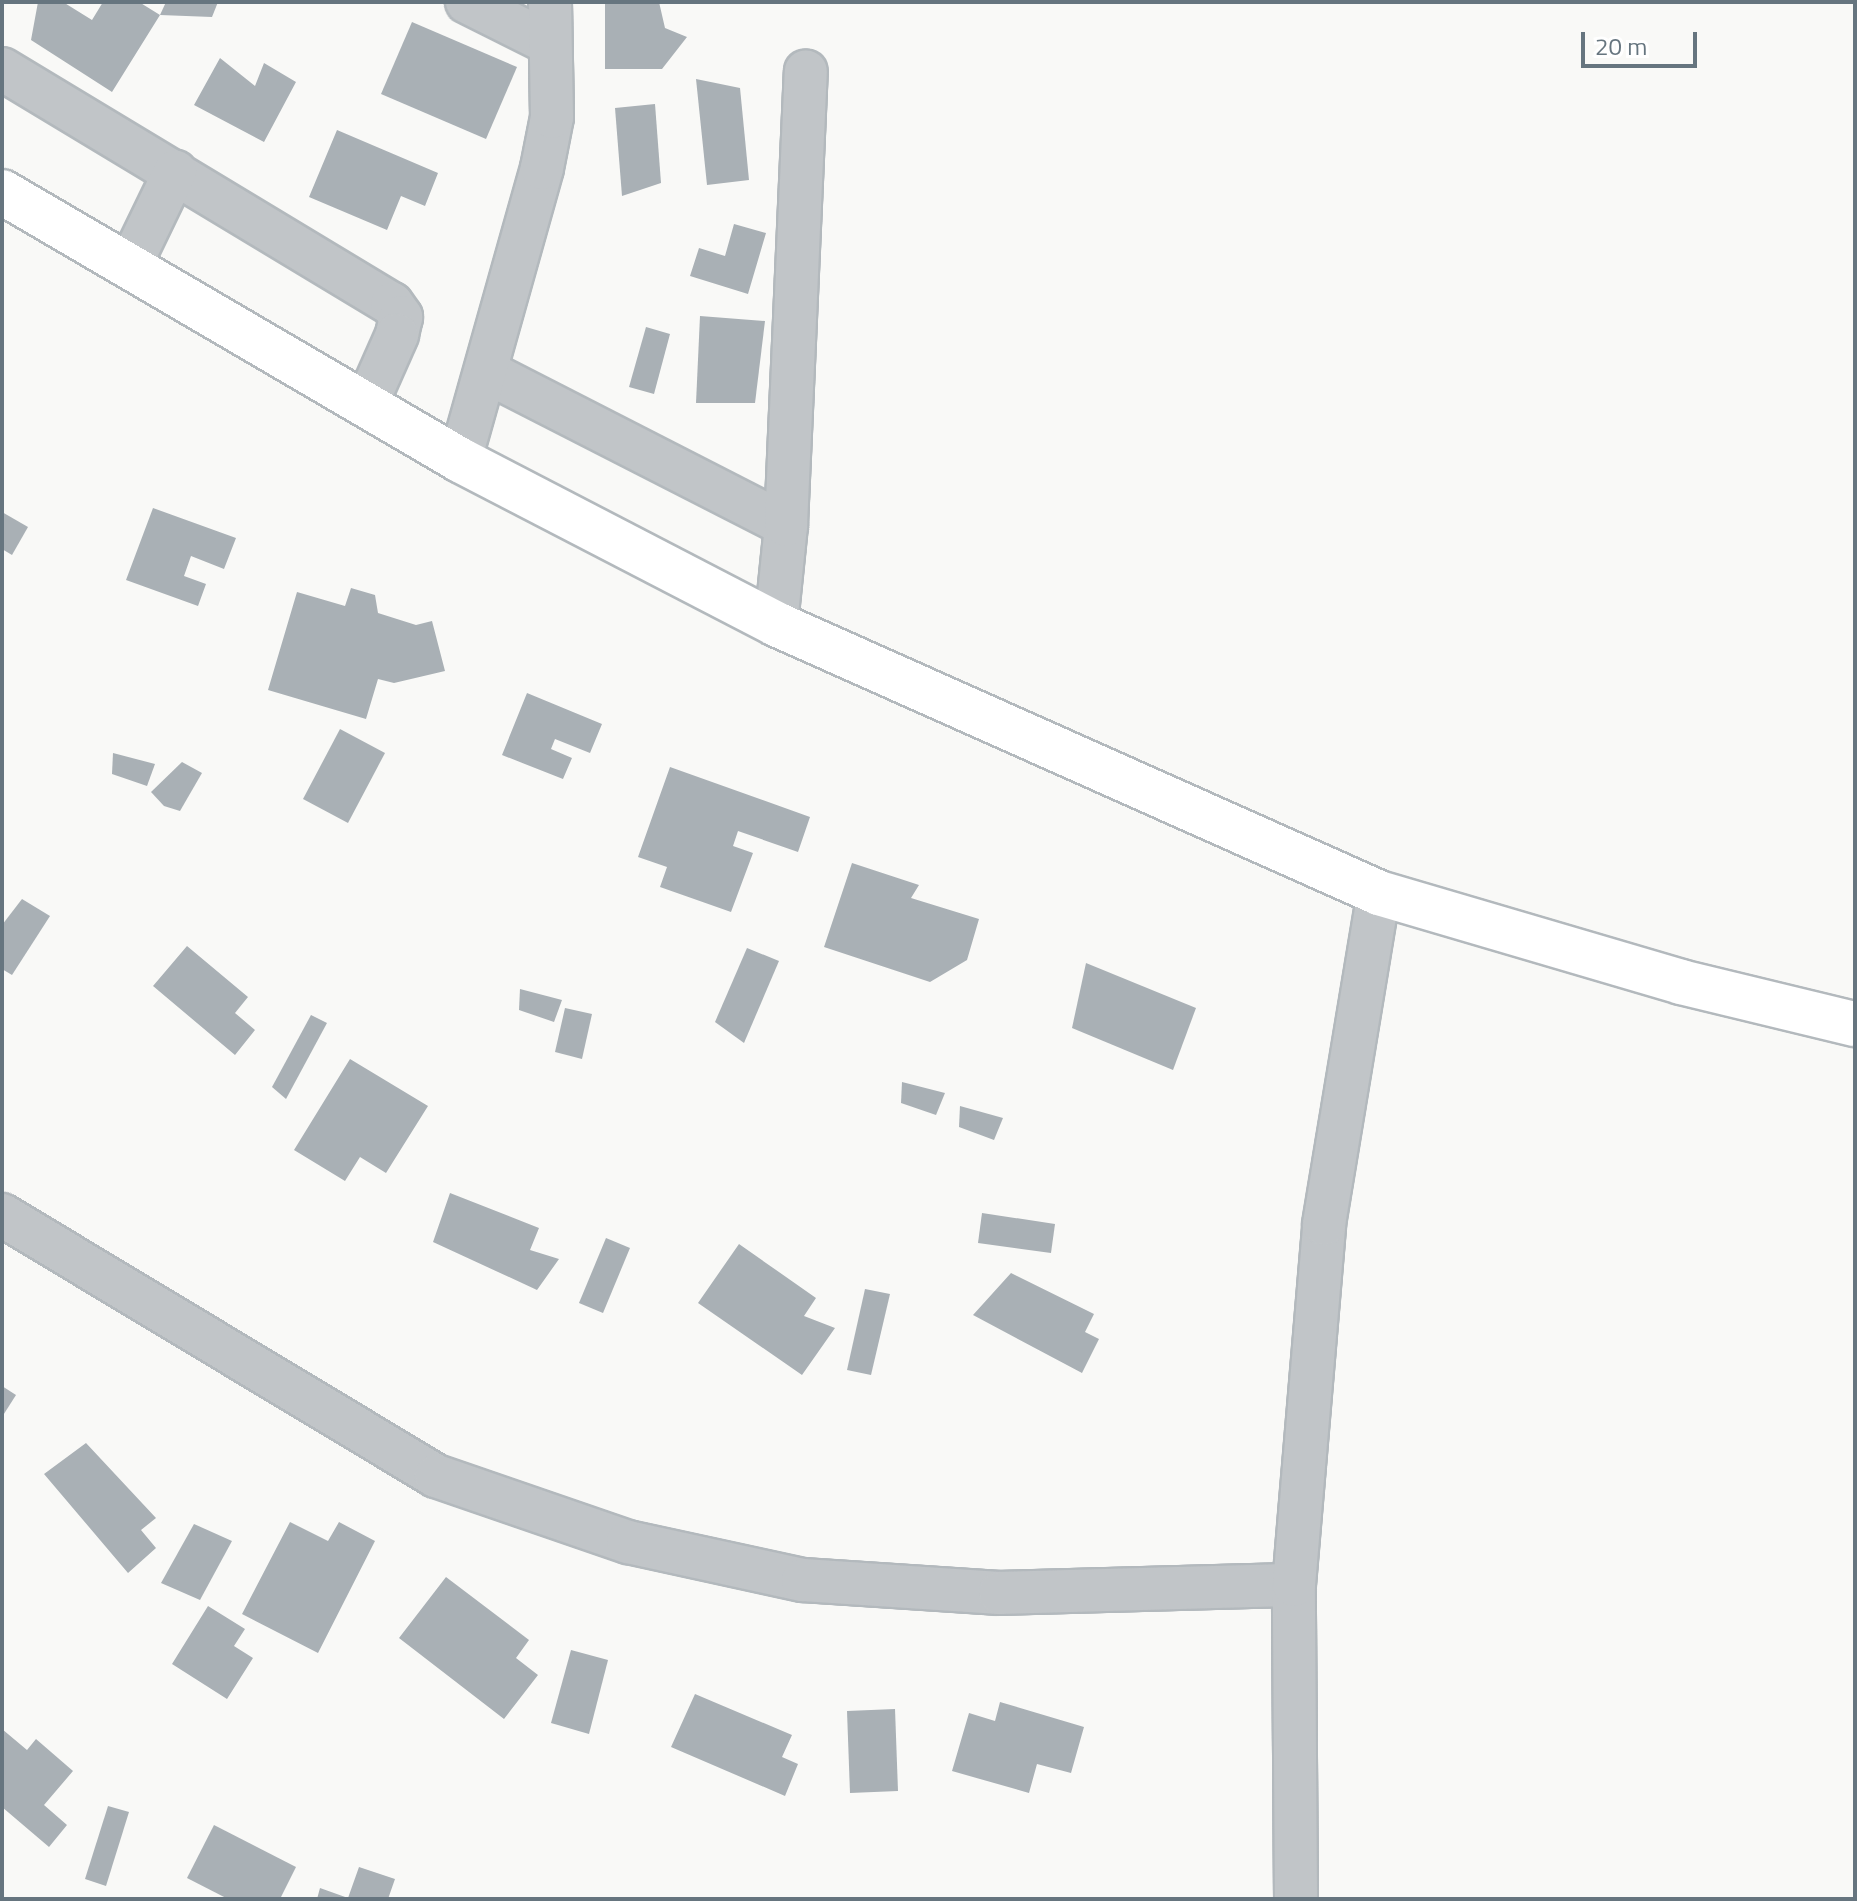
<!DOCTYPE html>
<style>
body{margin:0}
#map{position:relative;width:1857px;height:1901px;overflow:hidden;background:#f9f9f7;font-family:"Titillium Web",sans-serif}
div>[style]{position:absolute}
[style*='--x']{left:calc(var(--x)*1px);top:calc(var(--y)*1px);width:calc(var(--w)*1px);rotate:calc(var(--a)*1deg)}
.building>*{inset:0;background:#a9b0b5}
.roads{filter:drop-shadow(2px 0 #b3b9bd) drop-shadow(-2px 0 #b3b9bd) drop-shadow(0 2px #b3b9bd) drop-shadow(0 -2px #b3b9bd)}
.street>*{height:42px;margin:-21px;padding:0 21px;transform-origin:21px;border-radius:21px;background:#c1c5c8}
.secondary>*{height:44px;margin:-22px;padding:0 22px;transform-origin:22px;border-radius:22px;background:#fff}
span{translate:-50% -50%;white-space:nowrap;text-align:center;line-height:1.15;-webkit-text-stroke:8px #fff;paint-order:stroke}
.frame{position:absolute;inset:0;border:4px solid #66757f;pointer-events:none}
.scale{position:absolute;left:1581px;top:32px;width:116px;height:36px;box-sizing:border-box;border:4px solid #66757f;border-top:0;padding-left:10px;font-size:24px;line-height:28px;white-space:nowrap;color:#66757f;-webkit-text-stroke:6px #fff;paint-order:stroke}
</style>
<div id="map">
<div class="building">
<div style="clip-path:polygon(38px 2px,63px 2px,92px 20px,103px 2px,139px 2px,160px 15px,112px 92px,31px 40px)"></div>
<div style="clip-path:polygon(166px 2px,218px 2px,212px 17px,160px 15px)"></div>
<div style="clip-path:polygon(605px 2px,659px 2px,665px 28px,687px 37px,662px 69px,605px 69px)"></div>
<div style="clip-path:polygon(412px 22px,517px 67px,486px 139px,381px 94px)"></div>
<div style="clip-path:polygon(220px 58px,255px 86px,264px 63px,296px 82px,264px 142px,194px 105px)"></div>
<div style="clip-path:polygon(696px 79px,740px 88px,749px 180px,707px 185px)"></div>
<div style="clip-path:polygon(655px 104px,661px 183px,622px 196px,615px 108px)"></div>
<div style="clip-path:polygon(337px 130px,438px 173px,425px 206px,401px 196px,387px 230px,309px 197px)"></div>
<div style="clip-path:polygon(734px 224px,766px 233px,748px 294px,690px 276px,699px 248px,725px 256px)"></div>
<div style="clip-path:polygon(700px 316px,765px 321px,755px 403px,696px 403px)"></div>
<div style="clip-path:polygon(646px 327px,670px 334px,654px 394px,629px 387px)"></div>
<div style="clip-path:polygon(153px 508px,236px 538px,224px 569px,191px 556px,184px 576px,206px 584px,198px 606px,126px 580px)"></div>
<div style="clip-path:polygon(2px 512px,28px 527px,12px 555px,2px 549px)"></div>
<div style="clip-path:polygon(351px 588px,375px 595px,378px 613px,416px 625px,432px 621px,445px 671px,394px 683px,378px 679px,366px 719px,268px 690px,297px 592px,345px 606px)"></div>
<div style="clip-path:polygon(527px 693px,602px 724px,590px 753px,555px 739px,551px 749px,572px 758px,563px 779px,502px 755px)"></div>
<div style="clip-path:polygon(340px 729px,385px 753px,348px 823px,303px 799px)"></div>
<div style="clip-path:polygon(113px 753px,155px 764px,147px 786px,112px 774px)"></div>
<div style="clip-path:polygon(182px 762px,202px 773px,180px 811px,164px 806px,151px 792px)"></div>
<div style="clip-path:polygon(670px 767px,810px 817px,798px 852px,738px 831px,733px 846px,753px 853px,731px 912px,660px 887px,667px 867px,638px 857px)"></div>
<div style="clip-path:polygon(852px 863px,919px 885px,911px 898px,979px 919px,967px 960px,930px 982px,824px 947px)"></div>
<div style="clip-path:polygon(22px 899px,50px 916px,12px 975px,2px 969px,2px 925px)"></div>
<div style="clip-path:polygon(187px 946px,248px 997px,235px 1013px,255px 1030px,235px 1055px,153px 986px)"></div>
<div style="clip-path:polygon(747px 948px,779px 961px,744px 1043px,715px 1022px)"></div>
<div style="clip-path:polygon(1086px 963px,1196px 1008px,1173px 1070px,1072px 1028px)"></div>
<div style="clip-path:polygon(520px 989px,562px 1000px,554px 1022px,519px 1010px)"></div>
<div style="clip-path:polygon(565px 1008px,592px 1014px,582px 1059px,555px 1052px)"></div>
<div style="clip-path:polygon(311px 1015px,327px 1023px,286px 1099px,272px 1087px)"></div>
<div style="clip-path:polygon(350px 1059px,428px 1106px,386px 1173px,360px 1157px,345px 1181px,294px 1150px)"></div>
<div style="clip-path:polygon(902px 1082px,945px 1093px,936px 1115px,901px 1103px)"></div>
<div style="clip-path:polygon(960px 1106px,1003px 1118px,994px 1140px,959px 1127px)"></div>
<div style="clip-path:polygon(450px 1193px,539px 1228px,530px 1250px,559px 1259px,537px 1290px,433px 1242px)"></div>
<div style="clip-path:polygon(982px 1213px,1055px 1224px,1051px 1253px,978px 1243px)"></div>
<div style="clip-path:polygon(606px 1238px,630px 1248px,603px 1313px,579px 1303px)"></div>
<div style="clip-path:polygon(739px 1244px,816px 1298px,804px 1316px,835px 1328px,802px 1375px,698px 1303px)"></div>
<div style="clip-path:polygon(1011px 1273px,1094px 1314px,1085px 1332px,1099px 1339px,1082px 1373px,973px 1315px)"></div>
<div style="clip-path:polygon(865px 1289px,890px 1294px,871px 1375px,847px 1370px)"></div>
<div style="clip-path:polygon(2px 1386px,16px 1395px,2px 1417px)"></div>
<div style="clip-path:polygon(86px 1443px,156px 1518px,141px 1530px,156px 1548px,128px 1573px,44px 1474px)"></div>
<div style="clip-path:polygon(290px 1522px,328px 1541px,339px 1522px,375px 1541px,318px 1653px,242px 1614px)"></div>
<div style="clip-path:polygon(194px 1524px,232px 1541px,200px 1600px,161px 1583px)"></div>
<div style="clip-path:polygon(446px 1577px,529px 1640px,516px 1658px,538px 1675px,504px 1719px,399px 1638px)"></div>
<div style="clip-path:polygon(208px 1606px,245px 1629px,234px 1646px,253px 1658px,227px 1699px,172px 1664px)"></div>
<div style="clip-path:polygon(571px 1650px,608px 1660px,589px 1734px,551px 1723px)"></div>
<div style="clip-path:polygon(695px 1694px,792px 1735px,782px 1757px,798px 1764px,785px 1796px,671px 1747px)"></div>
<div style="clip-path:polygon(1000px 1702px,1084px 1727px,1071px 1773px,1037px 1764px,1029px 1793px,952px 1771px,969px 1713px,995px 1721px)"></div>
<div style="clip-path:polygon(895px 1709px,898px 1791px,850px 1793px,847px 1711px)"></div>
<div style="clip-path:polygon(2px 1729px,27px 1750px,36px 1739px,73px 1771px,44px 1805px,67px 1825px,49px 1847px,2px 1807px)"></div>
<div style="clip-path:polygon(108px 1806px,129px 1812px,106px 1886px,85px 1879px)"></div>
<div style="clip-path:polygon(214px 1825px,296px 1867px,280px 1899px,228px 1899px,187px 1878px)"></div>
<div style="clip-path:polygon(359px 1867px,395px 1879px,388px 1899px,317px 1899px,320px 1888px,348px 1898px)"></div>
</div>
<div class="roads">
<div class="street">
<div style="--x:467;--y:2;--w:92;--a:26.6"></div>
<div style="--x:2;--y:69;--w:455;--a:31.1"></div>
<div style="--x:392;--y:304;--w:16;--a:55"></div>
<div style="--x:401;--y:317;--w:18;--a:103"></div>
<div style="--x:397;--y:335;--w:77;--a:113.9"></div>
<div style="--x:129;--y:267;--w:106;--a:-64.2"></div>
<div style="--x:487;--y:372;--w:336;--a:27.1"></div>
<div style="--x:460;--y:460;--w:303;--a:-74.3"></div>
<div style="--x:542;--y:168;--w:52;--a:-78.9"></div>
<div style="--x:552;--y:117;--w:115;--a:-91"></div>
<div style="--x:776;--y:624;--w:100;--a:-84.2"></div>
<div style="--x:786;--y:525;--w:454;--a:-87.5"></div>
<div style="--x:2;--y:1215;--w:506;--a:31.02"></div>
<div style="--x:436;--y:1476;--w:203;--a:19"></div>
<div style="--x:628;--y:1542;--w:179;--a:12.3"></div>
<div style="--x:803;--y:1580;--w:197;--a:3.8"></div>
<div style="--x:1000;--y:1593;--w:294;--a:-1.6"></div>
<div style="--x:1296;--y:1899;--w:314;--a:-90.4"></div>
<div style="--x:1294;--y:1585;--w:362;--a:-85.2"></div>
<div style="--x:1324;--y:1224;--w:336;--a:-80.6"></div>
</div>
<div class="secondary">
<div style="--x:2;--y:192;--w:531;--a:30.33"></div>
<div style="--x:460;--y:460;--w:356;--a:27.4"></div>
<div style="--x:776;--y:624;--w:660;--a:24.04"></div>
<div style="--x:1379;--y:893;--w:315;--a:16.4"></div>
<div style="--x:1681;--y:982;--w:179;--a:13.6"></div>
</div>
</div>
<div class="frame"></div>
<div class="scale">20 m</div>
</div>
